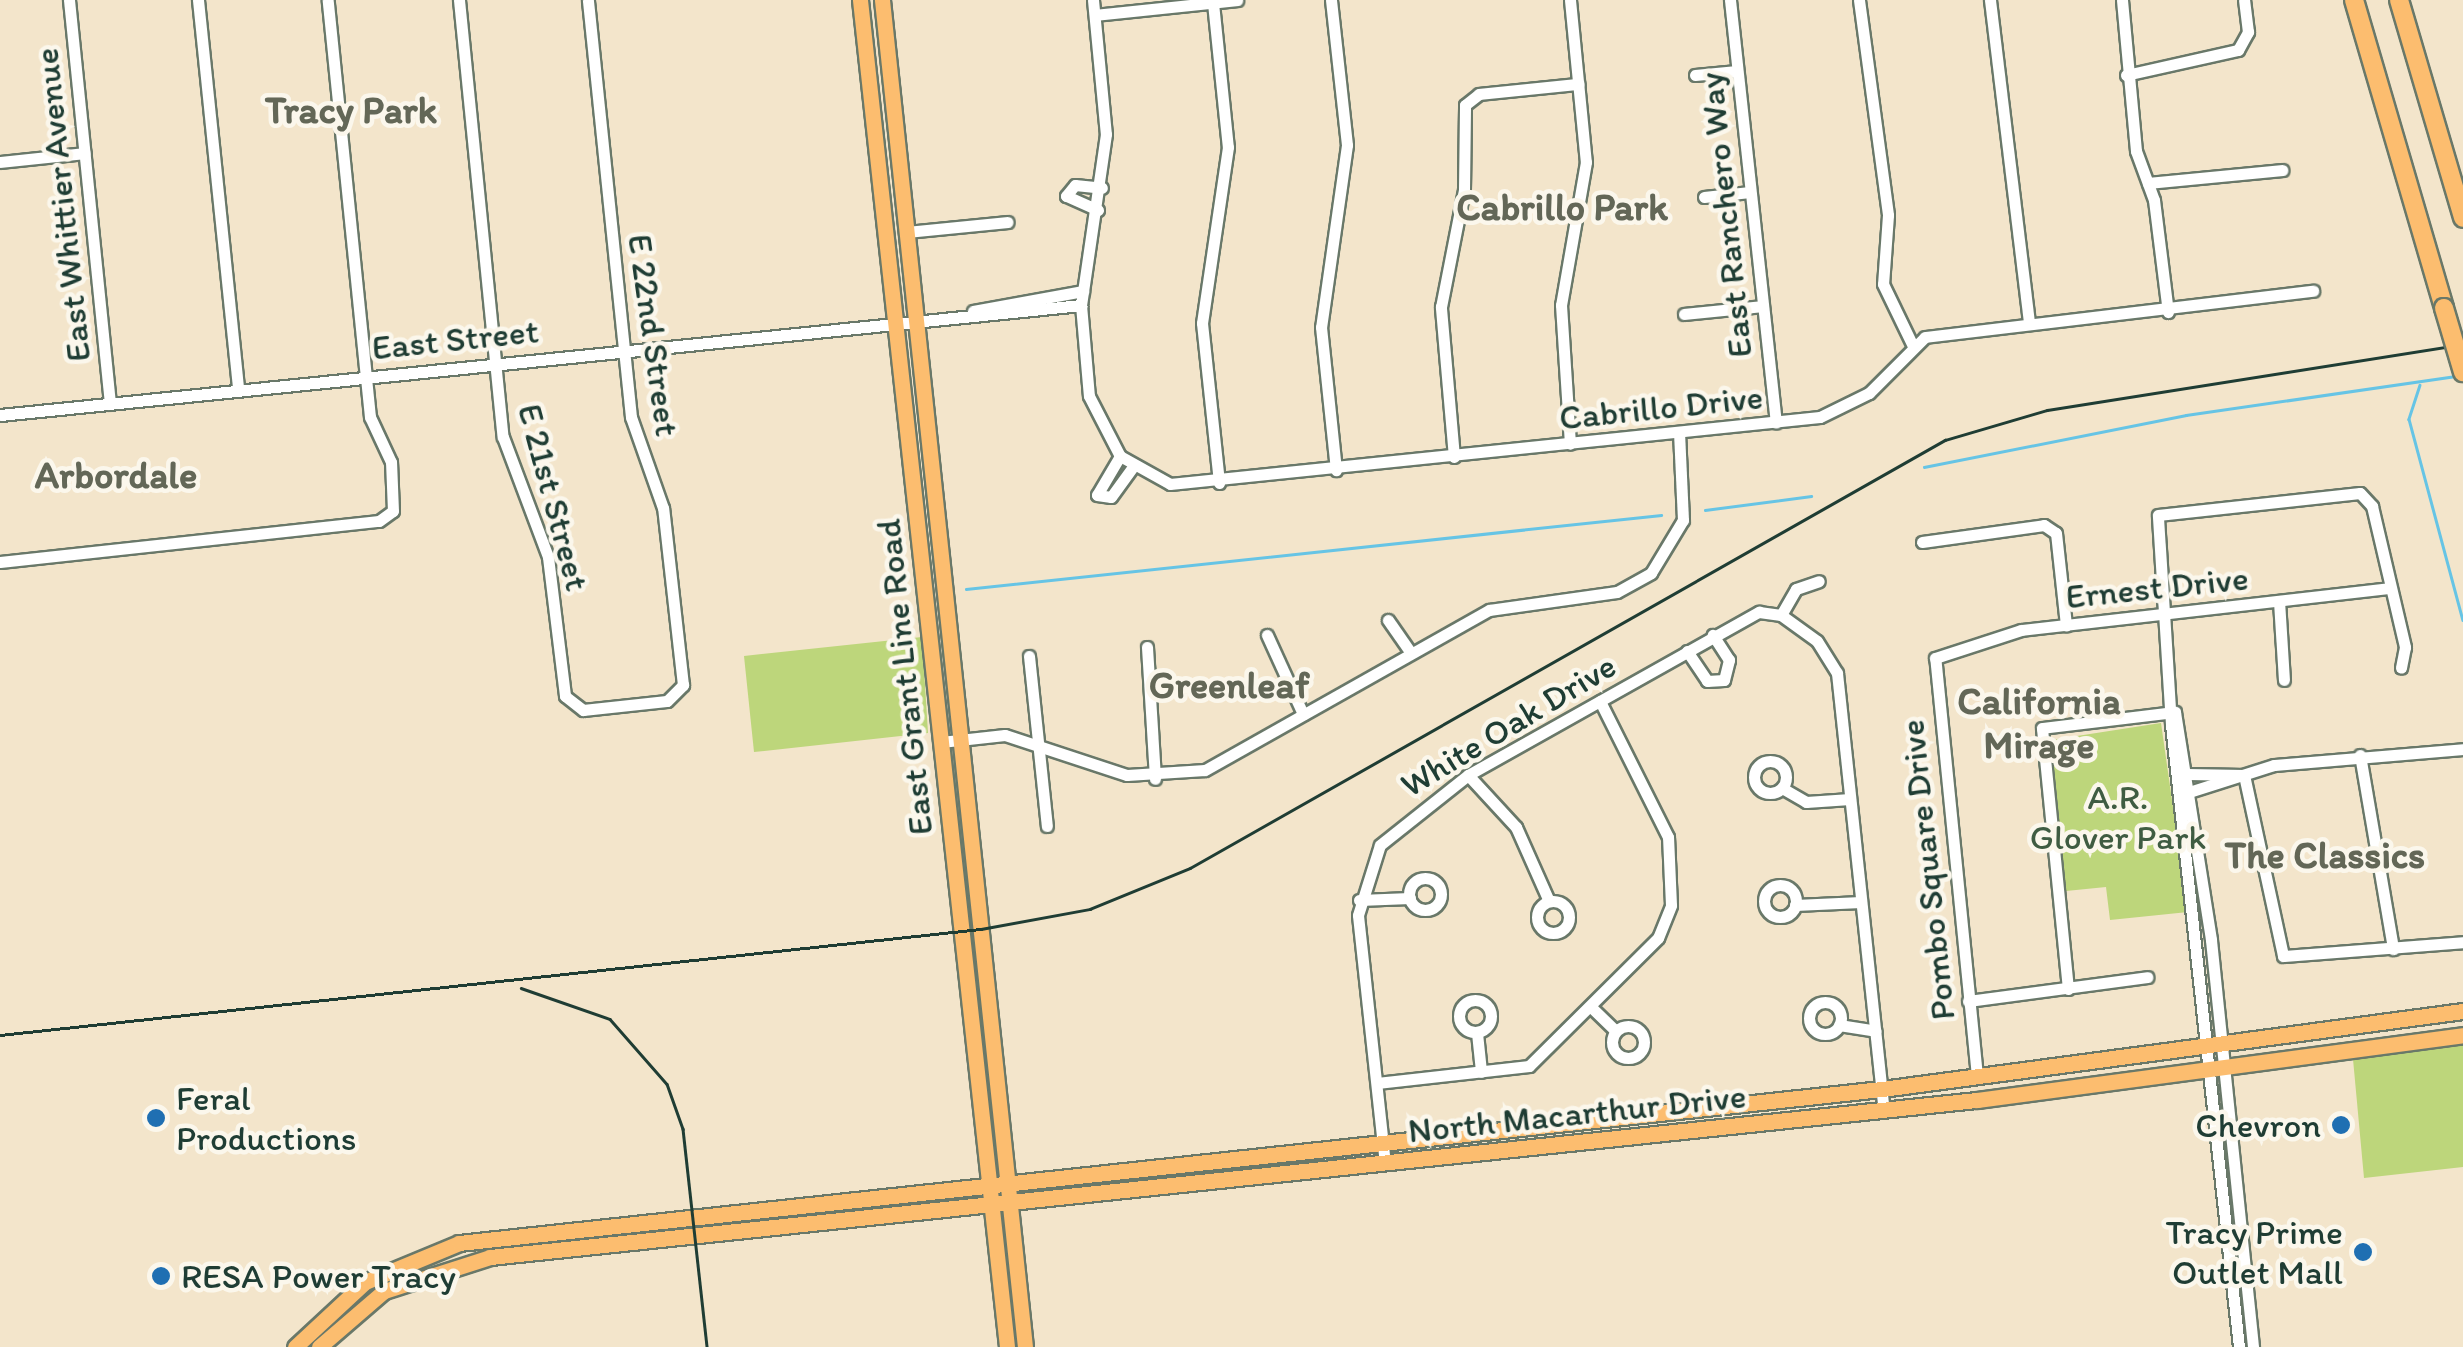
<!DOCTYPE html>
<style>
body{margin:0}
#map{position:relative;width:2463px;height:1347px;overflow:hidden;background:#f3e5cb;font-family:Itim,sans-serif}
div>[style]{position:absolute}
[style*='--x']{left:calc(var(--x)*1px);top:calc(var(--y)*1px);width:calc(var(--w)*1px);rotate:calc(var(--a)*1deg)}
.green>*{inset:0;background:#bdd67b}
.stream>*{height:2.5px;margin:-1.25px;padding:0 1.25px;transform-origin:1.25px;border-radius:1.25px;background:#66c4e5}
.roads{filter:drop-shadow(2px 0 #697869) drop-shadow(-2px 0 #697869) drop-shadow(0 2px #697869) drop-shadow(0 -2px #697869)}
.minor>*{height:11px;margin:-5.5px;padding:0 5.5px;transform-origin:5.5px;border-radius:5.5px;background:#fff}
.minor>.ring{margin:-5.5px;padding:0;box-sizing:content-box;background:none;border:11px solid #fff;border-radius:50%}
.major>*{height:15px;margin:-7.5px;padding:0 7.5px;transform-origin:7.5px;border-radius:7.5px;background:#fcbd6f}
.highway>*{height:18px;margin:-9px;padding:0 9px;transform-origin:9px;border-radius:9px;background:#fcbd6f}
.rail>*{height:2.5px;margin:-1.25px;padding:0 1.25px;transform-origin:1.25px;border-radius:1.25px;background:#1f3d34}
.bridges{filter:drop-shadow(2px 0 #697869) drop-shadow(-2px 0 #697869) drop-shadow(0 2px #697869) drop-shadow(0 -2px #697869)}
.highway-bridge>*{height:18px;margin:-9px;padding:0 9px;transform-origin:9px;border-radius:9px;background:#fcbd6f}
.dots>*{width:28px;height:28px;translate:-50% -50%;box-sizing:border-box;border:5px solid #fbf7ec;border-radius:50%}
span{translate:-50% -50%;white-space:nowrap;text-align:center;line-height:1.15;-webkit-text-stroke:9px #fbf7ec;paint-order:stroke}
.street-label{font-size:35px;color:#1f3d34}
.park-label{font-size:35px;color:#3f5c42}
.poi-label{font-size:35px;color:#1f3d34}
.left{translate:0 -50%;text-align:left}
.right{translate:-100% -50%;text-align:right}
.neighbourhood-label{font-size:38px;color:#636757;font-weight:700}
</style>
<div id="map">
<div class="green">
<div style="clip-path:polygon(922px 637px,928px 733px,754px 752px,744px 656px)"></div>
<div style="clip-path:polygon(2161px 723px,2188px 912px,2110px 920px,2106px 887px,2066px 891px,2051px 740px)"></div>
<div style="clip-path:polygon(2463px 1044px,2463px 1167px,2364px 1178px,2353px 1059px)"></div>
</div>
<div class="stream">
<div style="--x:2420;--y:385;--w:36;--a:108"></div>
<div style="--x:2409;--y:419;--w:208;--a:75"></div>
<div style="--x:1924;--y:467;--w:267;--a:-11.2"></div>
<div style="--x:2186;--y:415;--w:274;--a:-8.2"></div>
<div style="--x:1705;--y:510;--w:107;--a:-7.5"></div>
<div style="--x:966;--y:589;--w:699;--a:-6.08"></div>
</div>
<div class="roads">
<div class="minor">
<div style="--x:69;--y:0;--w:406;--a:84.2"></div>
<div style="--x:198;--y:0;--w:392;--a:84.1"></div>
<div style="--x:459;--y:0;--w:439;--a:84.3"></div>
<div style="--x:503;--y:437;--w:128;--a:69.4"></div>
<div style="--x:548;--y:557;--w:140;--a:83"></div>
<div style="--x:565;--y:696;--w:23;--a:38"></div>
<div style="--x:583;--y:710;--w:84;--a:-6.1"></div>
<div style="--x:667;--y:701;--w:23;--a:-45"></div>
<div style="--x:683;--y:685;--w:178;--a:-96.4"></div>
<div style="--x:663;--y:508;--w:96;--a:-109.4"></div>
<div style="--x:631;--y:417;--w:419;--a:-95.9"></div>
<div style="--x:1093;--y:0;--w:135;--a:84.5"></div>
<div style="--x:1106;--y:134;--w:173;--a:98.3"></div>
<div style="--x:1081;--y:305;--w:91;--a:85"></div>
<div style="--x:1089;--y:396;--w:68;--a:62.7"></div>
<div style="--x:1120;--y:456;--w:57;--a:29.2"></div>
<div style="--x:1170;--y:484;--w:653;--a:-5.89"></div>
<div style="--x:1820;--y:417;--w:55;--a:-26.1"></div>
<div style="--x:1869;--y:393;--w:79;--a:-45"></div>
<div style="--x:1925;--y:337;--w:391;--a:-6.8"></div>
<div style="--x:1331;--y:0;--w:146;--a:83.7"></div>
<div style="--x:1347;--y:145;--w:184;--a:98.1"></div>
<div style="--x:1321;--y:327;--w:144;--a:84"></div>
<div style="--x:1570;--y:0;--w:163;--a:84.4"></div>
<div style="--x:1586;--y:162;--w:145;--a:99.9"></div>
<div style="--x:1561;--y:305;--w:139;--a:86.3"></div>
<div style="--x:1730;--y:0;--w:425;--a:83.8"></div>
<div style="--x:1859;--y:0;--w:217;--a:82.3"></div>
<div style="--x:1888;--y:215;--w:69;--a:94.1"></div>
<div style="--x:1883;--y:284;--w:67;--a:64.2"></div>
<div style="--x:1990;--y:0;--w:324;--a:83.1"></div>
<div style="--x:2122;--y:0;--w:152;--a:84.7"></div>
<div style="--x:2136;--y:151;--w:52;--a:69.8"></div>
<div style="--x:2154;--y:200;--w:113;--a:82.9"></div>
<div style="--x:1213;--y:3;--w:145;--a:84.1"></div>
<div style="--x:1228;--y:147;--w:178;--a:98.4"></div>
<div style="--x:1202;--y:323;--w:161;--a:83.9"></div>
<div style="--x:1095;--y:15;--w:143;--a:-6"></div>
<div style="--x:1695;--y:75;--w:42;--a:-5.4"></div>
<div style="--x:2126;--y:75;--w:115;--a:-12.6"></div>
<div style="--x:2238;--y:50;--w:21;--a:-61"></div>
<div style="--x:2248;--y:32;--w:32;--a:-97"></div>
<div style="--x:0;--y:162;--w:85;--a:-6"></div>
<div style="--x:2148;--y:183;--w:135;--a:-5.5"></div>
<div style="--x:1704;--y:197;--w:46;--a:-6.2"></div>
<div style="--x:1098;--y:210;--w:35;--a:-156"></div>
<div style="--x:1066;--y:196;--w:14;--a:-51"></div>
<div style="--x:1075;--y:185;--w:27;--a:6"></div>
<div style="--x:907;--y:232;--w:101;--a:-5.7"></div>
<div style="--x:973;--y:311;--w:112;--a:-10.3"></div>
<div style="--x:1684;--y:314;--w:79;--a:-5.8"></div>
<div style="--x:0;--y:415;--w:1087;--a:-5.81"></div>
<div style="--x:1120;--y:456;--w:45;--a:120.5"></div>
<div style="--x:1097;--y:495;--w:14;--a:8"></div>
<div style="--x:1111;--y:497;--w:37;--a:-54"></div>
<div style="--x:1454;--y:457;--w:151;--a:-95"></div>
<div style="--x:1441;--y:307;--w:119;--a:-78.9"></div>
<div style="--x:1464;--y:190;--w:85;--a:-89.3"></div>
<div style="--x:1465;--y:105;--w:18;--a:-38"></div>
<div style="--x:1479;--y:94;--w:100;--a:-5.8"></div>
<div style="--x:1922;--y:542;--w:123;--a:-7.9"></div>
<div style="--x:2044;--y:525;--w:14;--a:34"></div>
<div style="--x:2056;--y:533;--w:93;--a:83.8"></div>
<div style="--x:0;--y:562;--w:381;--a:-6.2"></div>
<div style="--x:379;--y:521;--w:17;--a:-36"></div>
<div style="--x:393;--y:511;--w:49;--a:-92.3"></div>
<div style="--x:391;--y:462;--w:50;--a:-115"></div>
<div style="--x:370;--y:417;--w:419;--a:-95.8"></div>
<div style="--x:2279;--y:601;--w:79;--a:86.4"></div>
<div style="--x:1781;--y:615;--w:30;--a:-60"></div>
<div style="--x:1796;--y:589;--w:24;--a:-19"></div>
<div style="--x:1388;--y:620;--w:40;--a:55.1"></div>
<div style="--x:1267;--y:635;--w:87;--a:65.5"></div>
<div style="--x:1147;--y:647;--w:132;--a:86.5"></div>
<div style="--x:1687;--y:651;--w:36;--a:56"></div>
<div style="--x:1707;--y:681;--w:17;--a:-3"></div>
<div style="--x:1724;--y:680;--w:21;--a:-76"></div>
<div style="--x:1729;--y:660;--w:30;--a:-123"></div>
<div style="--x:1029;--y:656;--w:171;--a:84"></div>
<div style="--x:2175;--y:712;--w:231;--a:81"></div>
<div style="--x:2211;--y:940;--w:409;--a:84.1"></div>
<div style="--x:941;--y:742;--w:64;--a:-6.2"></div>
<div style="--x:1005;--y:735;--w:128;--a:18.2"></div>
<div style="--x:1127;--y:775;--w:78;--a:-3.7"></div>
<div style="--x:1205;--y:770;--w:326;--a:-29.4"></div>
<div style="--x:1489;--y:610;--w:129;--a:-8"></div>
<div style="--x:1617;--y:592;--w:39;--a:-29"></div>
<div style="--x:1651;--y:573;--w:62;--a:-58.9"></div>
<div style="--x:1683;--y:520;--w:87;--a:-92.6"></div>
<div style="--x:2360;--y:755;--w:197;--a:80.3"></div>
<div class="ring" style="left:1754px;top:761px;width:21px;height:21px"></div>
<div style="--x:2187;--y:774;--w:57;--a:1"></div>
<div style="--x:1468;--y:775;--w:71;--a:47.3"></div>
<div style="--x:1516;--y:827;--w:81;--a:66"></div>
<div style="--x:2244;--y:775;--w:185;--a:77.8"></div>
<div style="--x:2283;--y:956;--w:181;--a:-4.4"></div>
<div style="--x:1782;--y:788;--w:28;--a:30"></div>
<div style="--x:1806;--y:802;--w:44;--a:-3.9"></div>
<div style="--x:2189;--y:792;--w:89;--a:-17.6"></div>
<div style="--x:2274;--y:765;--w:190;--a:-4.8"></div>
<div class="ring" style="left:1409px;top:878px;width:21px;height:21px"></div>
<div class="ring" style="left:1764px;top:885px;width:21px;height:21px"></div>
<div style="--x:1359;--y:900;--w:51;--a:-2.2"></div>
<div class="ring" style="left:1537px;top:901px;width:21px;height:21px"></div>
<div style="--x:1795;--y:905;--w:66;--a:-2.6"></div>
<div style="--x:2068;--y:989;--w:262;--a:-95.7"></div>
<div style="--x:2042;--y:728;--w:134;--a:-6.9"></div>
<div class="ring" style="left:1459px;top:1000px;width:21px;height:21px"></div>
<div style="--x:1968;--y:1001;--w:181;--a:-7.6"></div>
<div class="ring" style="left:1809px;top:1002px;width:21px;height:21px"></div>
<div style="--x:1592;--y:1008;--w:33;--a:44"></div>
<div style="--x:1839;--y:1025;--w:37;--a:9"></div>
<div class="ring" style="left:1612px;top:1026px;width:21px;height:21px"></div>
<div style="--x:1477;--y:1033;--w:39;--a:84"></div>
<div style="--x:1977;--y:1076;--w:420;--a:-95.7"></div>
<div style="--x:1935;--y:658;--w:90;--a:-18"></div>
<div style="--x:2021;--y:630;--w:371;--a:-6.5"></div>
<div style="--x:1377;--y:1083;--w:153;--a:-6.4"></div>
<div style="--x:1529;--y:1066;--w:182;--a:-44.8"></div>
<div style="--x:1658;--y:938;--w:35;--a:-68"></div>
<div style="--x:1671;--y:905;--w:68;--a:-92.5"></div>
<div style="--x:1668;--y:837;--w:152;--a:-116.6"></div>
<div style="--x:1385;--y:1164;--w:250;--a:-96.2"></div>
<div style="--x:1358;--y:915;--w:73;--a:-72.6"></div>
<div style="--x:1380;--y:845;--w:112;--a:-38.5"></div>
<div style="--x:1468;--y:775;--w:334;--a:-29.3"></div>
<div style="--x:1759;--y:612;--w:22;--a:8"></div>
<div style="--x:1781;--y:615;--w:44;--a:35.8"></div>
<div style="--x:1817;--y:641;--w:38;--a:58"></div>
<div style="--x:1837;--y:673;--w:440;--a:83.9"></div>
<div style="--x:2239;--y:1347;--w:627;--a:-96.23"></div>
<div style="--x:2171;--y:724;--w:209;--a:-93.6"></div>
<div style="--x:2158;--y:515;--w:203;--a:-6.2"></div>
<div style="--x:2360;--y:493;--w:18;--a:47"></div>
<div style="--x:2372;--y:506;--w:145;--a:76.8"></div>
<div style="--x:2405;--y:647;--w:21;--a:101"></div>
</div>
<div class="major">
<div style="--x:860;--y:0;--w:1355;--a:83.77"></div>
<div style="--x:882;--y:0;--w:1355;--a:83.94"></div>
<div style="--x:295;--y:1347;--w:96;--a:-42.9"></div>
<div style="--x:365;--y:1282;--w:102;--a:-22.5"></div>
<div style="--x:459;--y:1243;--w:1431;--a:-6.18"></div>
<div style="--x:1882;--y:1089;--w:586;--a:-7.65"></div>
<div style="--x:319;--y:1347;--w:86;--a:-40.7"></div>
<div style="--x:384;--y:1291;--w:111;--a:-17.8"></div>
<div style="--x:490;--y:1257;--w:1495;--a:-6.03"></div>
<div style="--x:1977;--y:1100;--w:490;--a:-7.6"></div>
</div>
<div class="highway">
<div style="--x:2354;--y:0;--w:321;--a:73.7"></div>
<div style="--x:2399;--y:0;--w:227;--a:73.6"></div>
</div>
</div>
<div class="rail">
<div style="--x:521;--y:988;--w:94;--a:19.2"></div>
<div style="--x:610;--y:1019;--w:86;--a:48.8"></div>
<div style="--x:667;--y:1084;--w:48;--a:70.4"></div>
<div style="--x:683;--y:1129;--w:219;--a:83.7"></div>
<div style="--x:0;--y:1035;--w:987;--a:-6.17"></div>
<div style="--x:981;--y:929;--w:111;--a:-10.4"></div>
<div style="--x:1090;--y:909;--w:108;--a:-22.3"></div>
<div style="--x:1190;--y:868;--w:868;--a:-29.55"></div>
<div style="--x:1945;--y:440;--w:106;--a:-16.4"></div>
<div style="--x:2047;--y:410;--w:421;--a:-9"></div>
</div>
<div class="bridges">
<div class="highway-bridge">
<div style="--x:2444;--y:308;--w:67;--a:73.5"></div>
</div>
</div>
<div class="dots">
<div style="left:156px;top:1118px;background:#1f6fb2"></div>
<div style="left:2341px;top:1125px;background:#1f6fb2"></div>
<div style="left:2363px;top:1252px;background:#1f6fb2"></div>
<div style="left:161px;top:1276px;background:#1f6fb2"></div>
</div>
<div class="street-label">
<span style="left:62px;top:205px;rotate:-96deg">East Whittier Avenue</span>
<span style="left:1725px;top:215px;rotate:-96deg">East Ranchero Way</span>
<span style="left:654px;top:335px;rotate:82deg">E 22nd Street</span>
<span style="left:455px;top:339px;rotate:-6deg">East Street</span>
<span style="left:1661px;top:407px;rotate:-6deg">Cabrillo Drive</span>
<span style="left:554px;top:497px;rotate:75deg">E 21st Street</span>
<span style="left:2157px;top:587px;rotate:-6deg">Ernest Drive</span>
<span style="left:904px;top:677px;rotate:-96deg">East Grant Line Road</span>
<span style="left:1508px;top:725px;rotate:-31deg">White Oak Drive</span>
<span style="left:1927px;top:870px;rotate:-96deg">Pombo Square Drive</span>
<span style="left:1577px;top:1113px;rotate:-6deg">North Macarthur Drive</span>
</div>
<div class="park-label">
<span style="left:2118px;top:817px">A.R.<br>Glover Park</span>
</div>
<div class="poi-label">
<span class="left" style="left:176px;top:1118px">Feral<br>Productions</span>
<span class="right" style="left:2321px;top:1125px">Chevron</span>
<span class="right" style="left:2343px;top:1252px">Tracy Prime<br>Outlet Mall</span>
<span class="left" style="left:181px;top:1276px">RESA Power Tracy</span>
</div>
<div class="neighbourhood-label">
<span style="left:351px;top:111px">Tracy Park</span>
<span style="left:1562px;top:208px">Cabrillo Park</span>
<span style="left:116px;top:476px">Arbordale</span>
<span style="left:1229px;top:686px">Greenleaf</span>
<span style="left:2039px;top:724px">California<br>Mirage</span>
<span style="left:2325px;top:856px">The Classics</span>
</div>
</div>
